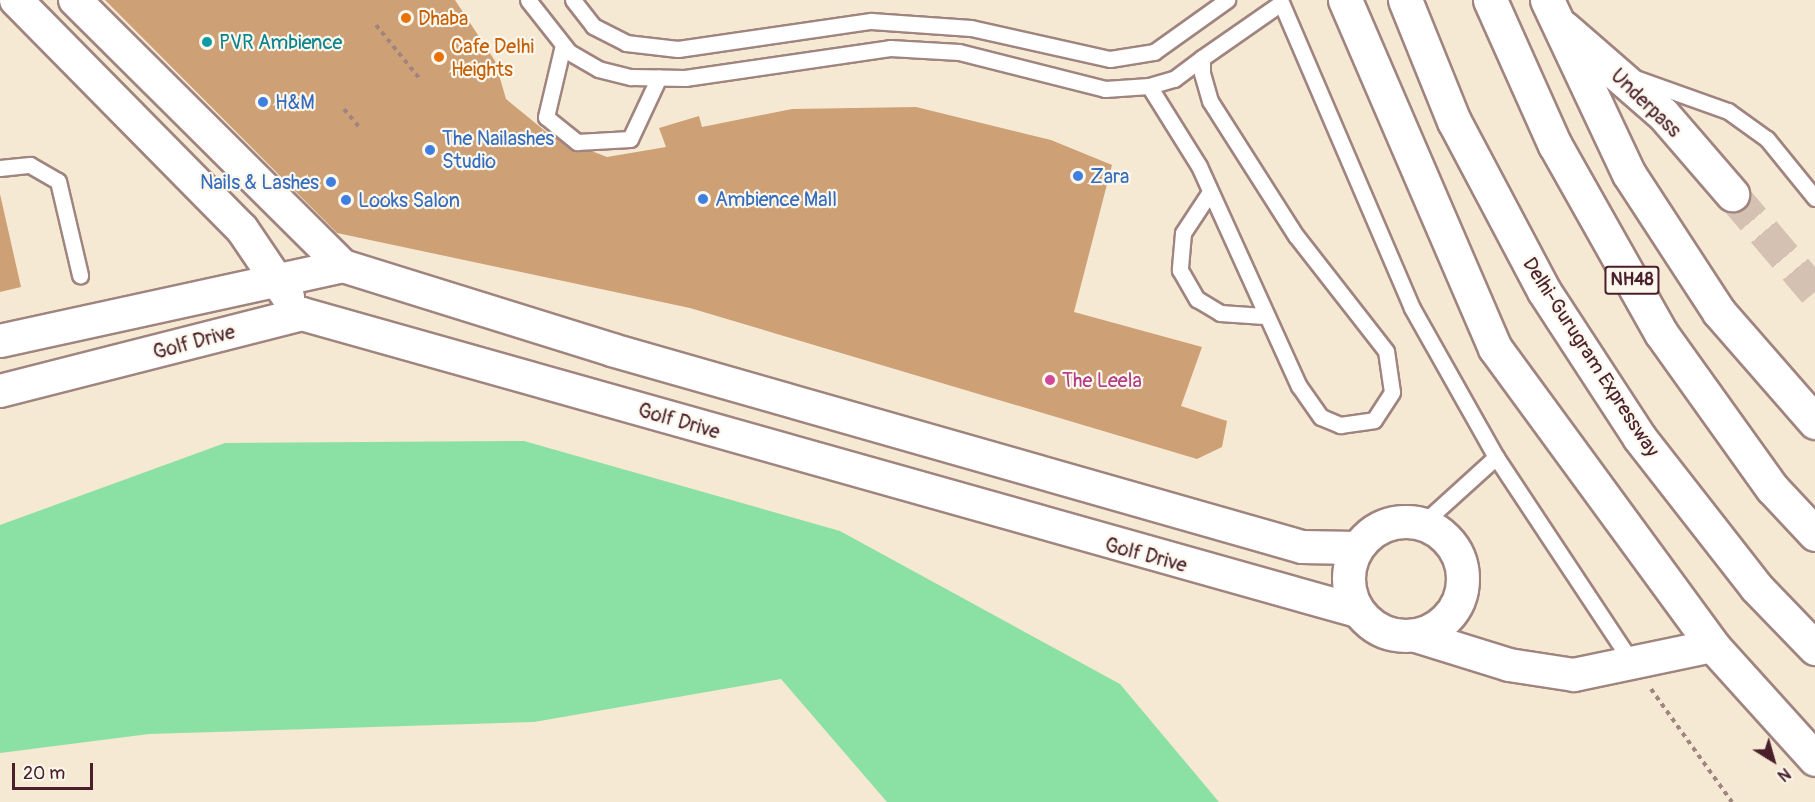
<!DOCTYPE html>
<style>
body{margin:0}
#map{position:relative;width:1815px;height:802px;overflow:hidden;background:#f6e9d3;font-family:Pangolin,sans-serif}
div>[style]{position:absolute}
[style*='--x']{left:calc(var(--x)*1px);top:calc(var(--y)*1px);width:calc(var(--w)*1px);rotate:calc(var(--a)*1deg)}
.green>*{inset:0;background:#8be1a4}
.building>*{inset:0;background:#cea075}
.secondary-tunnel>*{height:33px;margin-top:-16.5px;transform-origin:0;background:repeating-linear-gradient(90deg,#d4c1b1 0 33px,transparent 0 49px)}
.path>*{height:4px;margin-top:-2px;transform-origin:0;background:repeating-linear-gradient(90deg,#a0847f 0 4.5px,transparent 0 9px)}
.roads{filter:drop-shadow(2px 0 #a0847f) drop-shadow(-2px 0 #a0847f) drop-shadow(0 2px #a0847f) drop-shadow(0 -2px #a0847f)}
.lane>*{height:15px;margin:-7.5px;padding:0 7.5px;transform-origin:7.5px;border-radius:7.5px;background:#fff}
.street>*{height:32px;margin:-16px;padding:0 16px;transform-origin:16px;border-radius:16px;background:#fff}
.street>.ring{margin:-16px;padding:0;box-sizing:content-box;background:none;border:32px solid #fff;border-radius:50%}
.secondary>*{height:33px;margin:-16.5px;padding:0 16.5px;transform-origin:16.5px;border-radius:16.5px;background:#fff}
.highway>*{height:33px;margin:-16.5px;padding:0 16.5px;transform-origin:16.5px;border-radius:16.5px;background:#fff}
.dots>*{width:16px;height:16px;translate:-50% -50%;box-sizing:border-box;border:3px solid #fbf7ec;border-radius:50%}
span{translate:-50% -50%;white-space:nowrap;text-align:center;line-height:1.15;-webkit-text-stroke:4.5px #fbf7ec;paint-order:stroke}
.shield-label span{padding:2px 4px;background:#fbf7ec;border:2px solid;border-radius:4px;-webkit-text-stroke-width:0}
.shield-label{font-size:18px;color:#4a1f2b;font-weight:700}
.food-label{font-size:20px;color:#c56008}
.left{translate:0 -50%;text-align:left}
.culture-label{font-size:20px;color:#0d838f}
.shop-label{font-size:20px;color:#366cbe}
.right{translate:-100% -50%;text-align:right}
.street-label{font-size:20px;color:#4a1f2b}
.hotel-label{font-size:20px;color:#b23c85}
.north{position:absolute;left:1743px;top:730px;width:60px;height:60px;-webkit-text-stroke:4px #fbf7ec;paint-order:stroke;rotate:143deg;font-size:16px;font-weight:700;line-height:24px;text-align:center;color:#4a1f2b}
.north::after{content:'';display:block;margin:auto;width:21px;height:27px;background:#4a1f2b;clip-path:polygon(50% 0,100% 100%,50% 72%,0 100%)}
.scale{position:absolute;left:12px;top:763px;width:81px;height:27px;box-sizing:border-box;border:3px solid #4a1f2b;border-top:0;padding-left:8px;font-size:18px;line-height:21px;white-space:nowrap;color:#4a1f2b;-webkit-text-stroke:4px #fbf7ec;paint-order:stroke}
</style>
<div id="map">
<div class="green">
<div style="clip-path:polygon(524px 441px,840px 531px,1120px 684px,1219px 802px,887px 802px,781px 679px,534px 722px,149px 734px,0 753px,0 525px,225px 443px)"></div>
</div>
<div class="building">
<div style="clip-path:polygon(105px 0,455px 0,495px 61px,506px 99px,550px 135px,607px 157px,666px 147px,659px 128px,699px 116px,702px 127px,792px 109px,916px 107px,1051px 140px,1112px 165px,1074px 312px,1202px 347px,1181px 406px,1227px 421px,1222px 447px,1197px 459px,690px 308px,337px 233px)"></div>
<div style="clip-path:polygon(0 194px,21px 287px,0 292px)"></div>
</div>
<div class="secondary-tunnel">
<div style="--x:1732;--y:194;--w:128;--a:49.7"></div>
</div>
<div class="path">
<div style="--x:376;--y:25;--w:68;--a:50.9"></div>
<div style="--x:344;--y:109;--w:25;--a:50"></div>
<div style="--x:1651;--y:689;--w:139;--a:54.4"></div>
</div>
<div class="roads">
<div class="lane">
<div style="--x:528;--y:0;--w:66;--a:51.7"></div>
<div style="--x:569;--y:52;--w:34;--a:30"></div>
<div style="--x:598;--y:69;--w:34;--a:14"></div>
<div style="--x:631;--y:77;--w:54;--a:1.1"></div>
<div style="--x:685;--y:78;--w:207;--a:-8.3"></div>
<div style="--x:890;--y:48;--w:69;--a:3.3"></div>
<div style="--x:959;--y:52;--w:151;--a:14.2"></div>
<div style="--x:1105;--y:89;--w:44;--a:-3.9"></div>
<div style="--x:1149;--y:86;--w:94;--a:58"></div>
<div style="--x:1199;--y:166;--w:242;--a:65.6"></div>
<div style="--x:1299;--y:386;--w:38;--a:55"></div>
<div style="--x:1321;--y:417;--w:21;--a:23"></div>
<div style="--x:1340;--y:425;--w:34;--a:-8"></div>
<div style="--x:1374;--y:420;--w:33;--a:-57"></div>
<div style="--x:1392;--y:392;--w:41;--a:-98.3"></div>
<div style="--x:1386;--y:351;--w:146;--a:-128"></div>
<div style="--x:1296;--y:236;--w:160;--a:-122.5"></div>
<div style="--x:1210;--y:101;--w:29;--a:-106"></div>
<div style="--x:1202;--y:73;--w:15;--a:-90"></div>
<div style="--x:1202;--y:58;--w:96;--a:-34.8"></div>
<div style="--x:573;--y:0;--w:33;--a:52"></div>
<div style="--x:593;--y:26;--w:37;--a:27"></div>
<div style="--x:626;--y:43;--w:52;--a:6.6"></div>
<div style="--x:678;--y:49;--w:195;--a:-8.3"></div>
<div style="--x:871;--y:21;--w:100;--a:4"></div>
<div style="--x:971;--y:28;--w:142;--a:12.6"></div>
<div style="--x:1110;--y:59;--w:45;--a:-9"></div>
<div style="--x:1154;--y:52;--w:90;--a:-35.5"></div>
<div style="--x:1280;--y:0;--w:335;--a:66.8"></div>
<div style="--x:1412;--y:308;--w:171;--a:60.6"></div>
<div style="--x:1496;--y:457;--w:248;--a:56.5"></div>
<div style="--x:563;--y:45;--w:74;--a:103.3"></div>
<div style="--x:546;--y:117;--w:40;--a:39"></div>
<div style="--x:577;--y:142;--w:53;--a:-3.2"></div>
<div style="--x:630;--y:139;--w:68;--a:-64.9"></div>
<div style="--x:1638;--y:79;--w:96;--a:19.6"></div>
<div style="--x:1728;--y:111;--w:48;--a:35.7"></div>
<div style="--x:1767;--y:139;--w:76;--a:50.9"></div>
<div style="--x:1149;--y:86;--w:26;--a:-16"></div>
<div style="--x:1174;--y:79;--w:35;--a:-37"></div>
<div style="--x:0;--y:168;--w:30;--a:-6"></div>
<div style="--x:30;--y:165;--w:32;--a:30"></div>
<div style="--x:58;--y:181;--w:97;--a:76.8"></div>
<div style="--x:1210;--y:192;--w:49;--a:123.4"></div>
<div style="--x:1183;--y:233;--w:37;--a:95"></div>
<div style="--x:1180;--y:270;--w:34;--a:60"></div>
<div style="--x:1197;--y:299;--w:27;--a:31"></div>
<div style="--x:1220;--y:313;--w:44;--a:3.9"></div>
<div style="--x:1422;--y:524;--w:100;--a:-42.2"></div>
</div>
<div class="street">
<div style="--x:16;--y:0;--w:322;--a:45.4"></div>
<div style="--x:242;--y:229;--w:82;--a:55.9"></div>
<div style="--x:75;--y:0;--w:378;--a:44.8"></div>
<div style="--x:0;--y:341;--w:351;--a:-12.3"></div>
<div style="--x:343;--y:266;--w:282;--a:17.3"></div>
<div style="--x:612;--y:350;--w:718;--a:15.93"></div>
<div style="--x:1302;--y:547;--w:55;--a:1"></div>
<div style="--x:0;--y:391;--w:312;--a:-14.3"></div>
<div style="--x:302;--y:314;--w:1096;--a:15.72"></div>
<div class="ring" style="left:1349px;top:522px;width:82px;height:82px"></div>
<div style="--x:1416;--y:636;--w:97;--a:17.3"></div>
<div style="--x:1509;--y:665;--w:66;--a:8.7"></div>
<div style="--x:1574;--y:675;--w:142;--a:-11.8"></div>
</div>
<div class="secondary">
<div style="--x:1345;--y:0;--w:379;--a:66.7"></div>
<div style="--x:1495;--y:348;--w:369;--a:53.8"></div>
<div style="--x:1713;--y:646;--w:152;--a:47.9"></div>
<div style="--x:1547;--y:0;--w:192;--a:64.8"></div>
<div style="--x:1629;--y:174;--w:165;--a:56.9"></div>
<div style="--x:1719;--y:312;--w:146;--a:48.9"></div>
<div style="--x:1564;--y:28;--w:131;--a:41"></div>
<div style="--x:1663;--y:114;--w:106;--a:49.2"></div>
</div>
<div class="highway">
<div style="--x:1405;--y:0;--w:131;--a:68"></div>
<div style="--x:1454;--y:121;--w:192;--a:62.1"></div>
<div style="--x:1544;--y:291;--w:174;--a:56.9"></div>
<div style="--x:1639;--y:437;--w:190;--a:52"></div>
<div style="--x:1756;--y:587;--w:85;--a:46"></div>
<div style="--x:1490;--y:0;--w:159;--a:65.9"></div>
<div style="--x:1555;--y:145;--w:216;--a:60.6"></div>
<div style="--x:1661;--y:333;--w:191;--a:54.4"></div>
<div style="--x:1772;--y:488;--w:63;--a:46.9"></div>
</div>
</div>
<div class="dots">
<div style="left:406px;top:18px;background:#e8710a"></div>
<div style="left:207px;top:42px;background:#0f9aa8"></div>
<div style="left:439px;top:57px;background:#e8710a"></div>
<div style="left:263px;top:102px;background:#3f7fe0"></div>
<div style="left:430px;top:150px;background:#3f7fe0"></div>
<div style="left:1078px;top:176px;background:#3f7fe0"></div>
<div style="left:331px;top:182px;background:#3f7fe0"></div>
<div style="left:703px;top:199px;background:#3f7fe0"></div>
<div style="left:346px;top:200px;background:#3f7fe0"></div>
<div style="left:1050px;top:380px;background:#d1479c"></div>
</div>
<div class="shield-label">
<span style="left:1632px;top:280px">NH48</span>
</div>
<div class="food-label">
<span class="left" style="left:418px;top:18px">Dhaba</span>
<span class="left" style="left:451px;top:58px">Cafe Delhi<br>Heights</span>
</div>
<div class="culture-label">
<span class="left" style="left:219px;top:42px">PVR Ambience</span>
</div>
<div class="shop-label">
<span class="left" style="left:275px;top:102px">H&amp;M</span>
<span class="left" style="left:442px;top:150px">The Nailashes<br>Studio</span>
<span class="left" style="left:1090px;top:176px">Zara</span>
<span class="right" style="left:319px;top:182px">Nails &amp; Lashes</span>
<span class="left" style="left:715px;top:199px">Ambience Mall</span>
<span class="left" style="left:358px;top:200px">Looks Salon</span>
</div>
<div class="street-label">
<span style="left:1646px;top:103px;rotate:44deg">Underpass</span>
<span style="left:194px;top:342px;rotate:-15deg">Golf Drive</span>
<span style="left:1591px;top:357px;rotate:57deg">Delhi-Gurugram Expressway</span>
<span style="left:679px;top:421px;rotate:16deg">Golf Drive</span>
<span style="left:1146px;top:555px;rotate:15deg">Golf Drive</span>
</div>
<div class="hotel-label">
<span class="left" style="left:1062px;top:380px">The Leela</span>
</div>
<div class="north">N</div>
<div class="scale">20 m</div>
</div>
